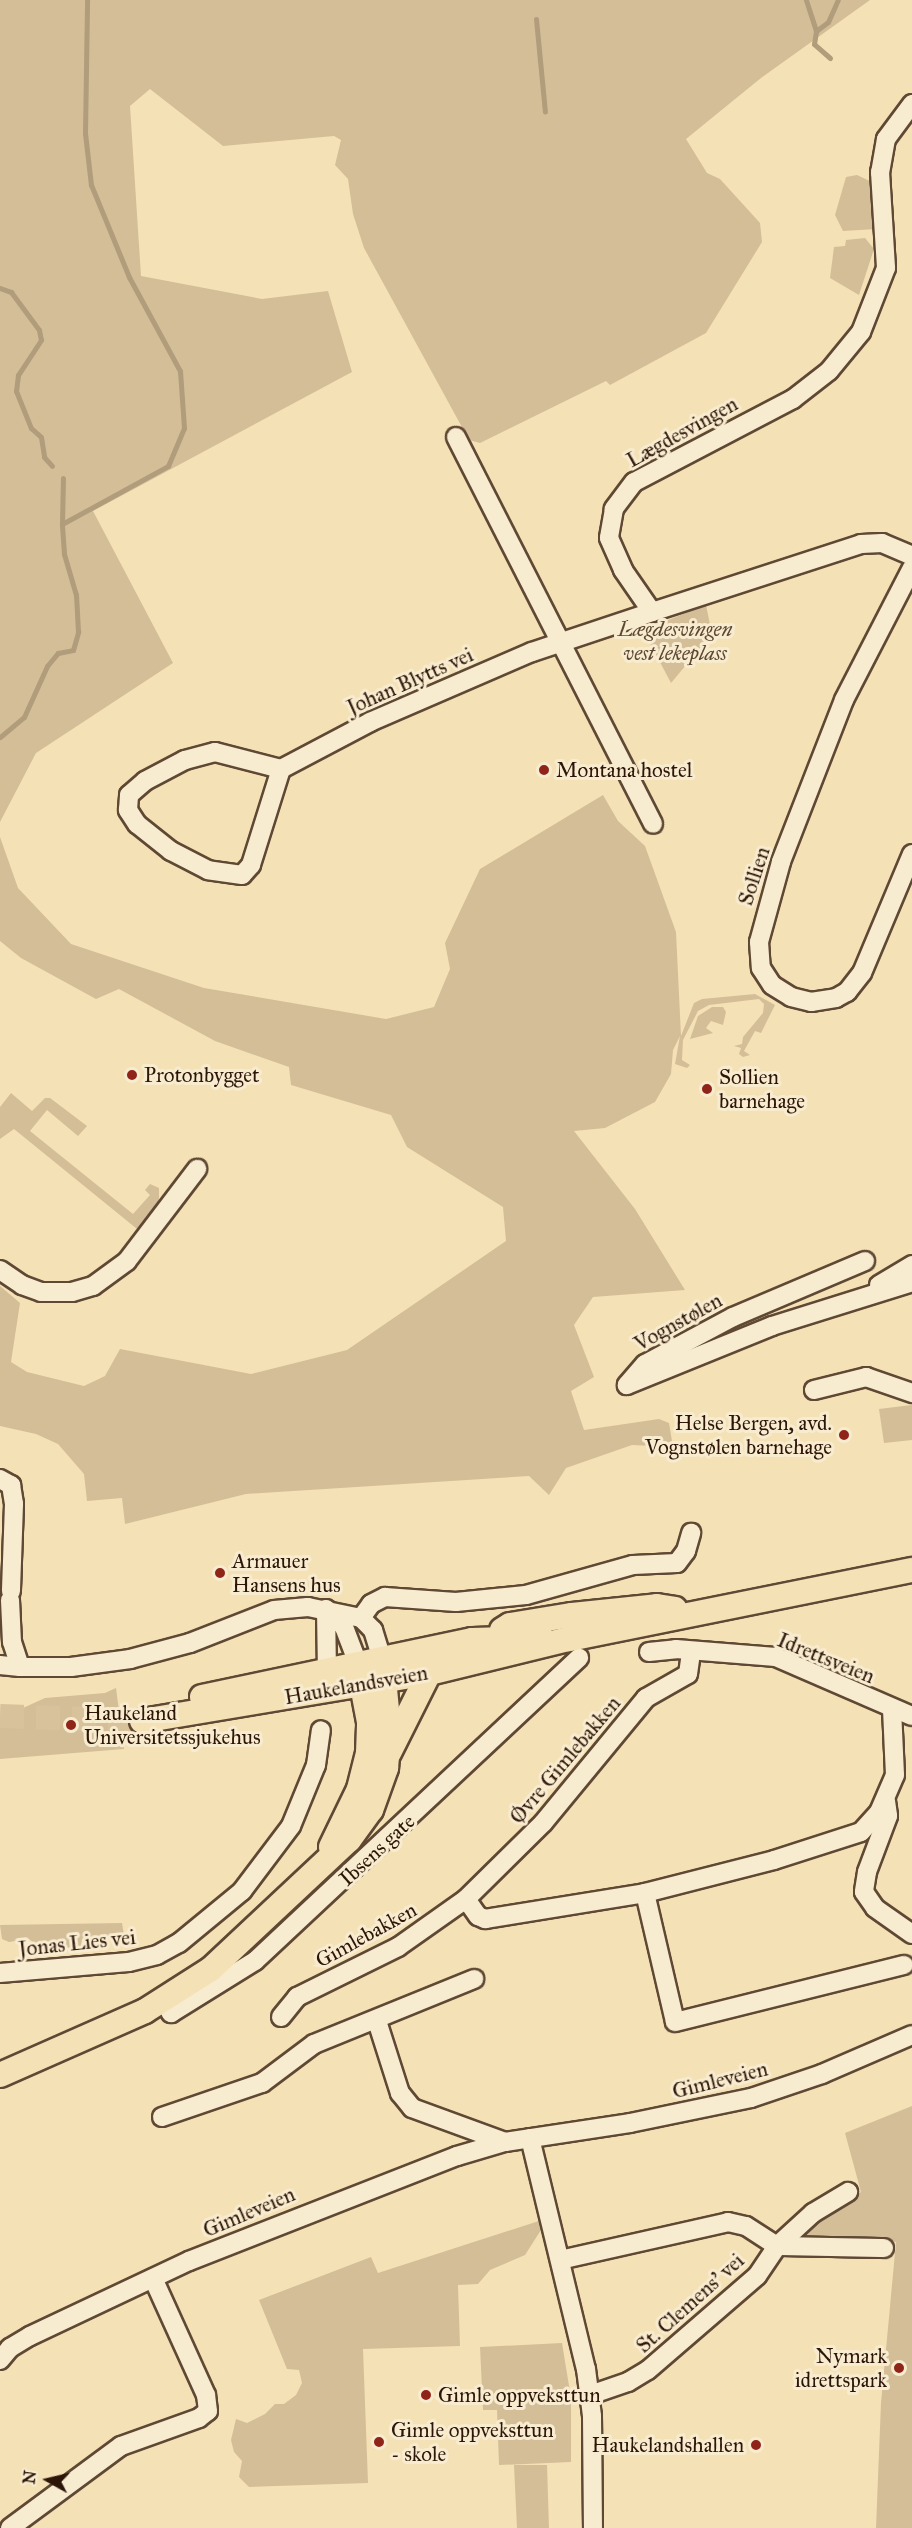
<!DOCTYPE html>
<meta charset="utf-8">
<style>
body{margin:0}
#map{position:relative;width:912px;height:2528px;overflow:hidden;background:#f5e1b6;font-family:"IM FELL Great Primer",serif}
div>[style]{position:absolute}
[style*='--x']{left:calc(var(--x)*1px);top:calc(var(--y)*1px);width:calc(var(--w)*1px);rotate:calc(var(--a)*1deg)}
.green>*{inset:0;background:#d3be98}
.stream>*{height:5px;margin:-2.5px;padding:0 2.5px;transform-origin:2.5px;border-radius:2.5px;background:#b19c7b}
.major-tunnel>*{height:24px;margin-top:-12px;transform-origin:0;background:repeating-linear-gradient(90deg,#d7c29c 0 24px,transparent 0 36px)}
.roads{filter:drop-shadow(2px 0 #5f4834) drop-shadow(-2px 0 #5f4834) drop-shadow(0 2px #5f4834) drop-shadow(0 -2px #5f4834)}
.minor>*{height:18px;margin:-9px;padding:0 9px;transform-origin:9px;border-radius:9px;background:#f8ecd0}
.major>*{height:24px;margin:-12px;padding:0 12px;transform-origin:12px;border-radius:12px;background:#f5e1b6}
.dots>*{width:16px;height:16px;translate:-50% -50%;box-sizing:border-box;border:3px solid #f8ecd0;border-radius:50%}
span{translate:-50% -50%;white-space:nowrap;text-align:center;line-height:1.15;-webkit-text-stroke:6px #f8ecd0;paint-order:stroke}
.street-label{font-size:21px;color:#2d1508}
.park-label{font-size:21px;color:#5f4833;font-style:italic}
.poi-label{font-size:21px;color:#2d1508}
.left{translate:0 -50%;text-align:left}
.right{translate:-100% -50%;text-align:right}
.north{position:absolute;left:18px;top:2450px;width:60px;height:60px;-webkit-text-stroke:4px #f8ecd0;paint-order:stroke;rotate:278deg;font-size:16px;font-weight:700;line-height:24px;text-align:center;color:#2d1508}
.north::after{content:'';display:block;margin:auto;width:21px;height:27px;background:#2d1508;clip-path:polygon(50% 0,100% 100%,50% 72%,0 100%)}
</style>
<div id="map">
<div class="green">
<div style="clip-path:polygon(0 0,870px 0,761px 78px,686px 139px,707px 173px,720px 179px,760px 223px,762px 242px,706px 333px,610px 385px,606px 381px,480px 443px,469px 440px,364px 248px,353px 214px,348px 179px,335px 165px,341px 140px,334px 136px,223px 146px,150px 89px,130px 106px,141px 276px,262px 299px,328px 291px,352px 372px,93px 511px,173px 663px,36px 753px,0 822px)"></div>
<div style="clip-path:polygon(857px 175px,876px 184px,876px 229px,843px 231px,835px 215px,846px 177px)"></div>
<div style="clip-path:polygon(865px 238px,874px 249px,859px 295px,830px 278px,834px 247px,845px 246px,846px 240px)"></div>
<div style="clip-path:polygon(706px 605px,712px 634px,671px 683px,643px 630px)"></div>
<div style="clip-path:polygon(603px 795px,618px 821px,645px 846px,676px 932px,681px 1036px,694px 1003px,702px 999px,755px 994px,775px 1005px,761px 1033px,755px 1031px,744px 1051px,750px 1055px,743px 1057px,739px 1054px,741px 1048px,734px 1046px,742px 1044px,743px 1037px,763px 1013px,764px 1004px,759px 999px,709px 1005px,698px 1011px,683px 1040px,682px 1060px,690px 1065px,687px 1068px,675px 1064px,680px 1036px,673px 1050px,671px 1074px,655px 1102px,605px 1128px,574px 1131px,635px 1209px,685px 1290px,593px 1297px,574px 1325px,594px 1377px,571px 1391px,584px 1430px,659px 1419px,669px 1423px,673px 1447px,632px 1445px,566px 1468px,549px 1495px,529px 1476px,246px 1494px,125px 1524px,122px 1498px,87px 1501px,84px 1474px,58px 1444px,36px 1434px,0 1426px,0 1286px,20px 1303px,11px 1362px,27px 1372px,84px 1386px,105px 1376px,120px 1349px,251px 1374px,347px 1350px,506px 1241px,503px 1207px,407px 1147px,391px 1115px,291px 1085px,289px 1067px,215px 1041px,119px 989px,96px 999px,21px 958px,0 941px,0 837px,18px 888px,71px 944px,204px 988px,386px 1019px,434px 1007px,450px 969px,445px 943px,480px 869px)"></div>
<div style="clip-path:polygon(712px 1007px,723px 1007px,726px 1012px,723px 1025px,711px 1021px,706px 1028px,713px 1033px,690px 1039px,698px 1016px)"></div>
<div style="clip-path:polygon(11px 1093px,32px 1111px,45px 1098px,50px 1098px,87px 1126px,78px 1136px,47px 1110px,30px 1131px,133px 1214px,150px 1195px,145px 1190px,150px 1184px,159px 1188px,159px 1202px,142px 1233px,14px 1129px,0 1139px,0 1107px)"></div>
<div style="clip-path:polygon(912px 1405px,912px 1440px,884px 1443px,879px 1409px)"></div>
<div style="clip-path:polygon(116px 1688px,124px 1749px,0 1759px,0 1723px,12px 1713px,45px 1698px,105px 1693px)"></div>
<div style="clip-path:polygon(122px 1923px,124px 1935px,82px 1939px,81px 1947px,58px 1948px,50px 1943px,42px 1950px,29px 1939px,9px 1942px,2px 1939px,0 1925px)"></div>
<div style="clip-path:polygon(912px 2106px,912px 2528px,876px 2528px,881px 2403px,896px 2242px,856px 2236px,802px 2237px,804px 2226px,861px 2192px,845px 2133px)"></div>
<div style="clip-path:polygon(542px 2220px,541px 2230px,525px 2255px,490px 2270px,478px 2284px,458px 2285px,460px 2346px,363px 2349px,368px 2483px,249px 2487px,239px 2477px,242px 2461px,234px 2452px,231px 2440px,236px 2419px,247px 2423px,265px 2414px,275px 2404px,284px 2404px,296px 2395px,302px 2383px,299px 2370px,287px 2369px,259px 2300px,371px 2257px,378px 2273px)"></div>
<div style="clip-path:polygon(562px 2343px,571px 2398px,571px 2462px,499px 2465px,497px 2410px,483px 2410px,480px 2347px)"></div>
<div style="clip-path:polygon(514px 2465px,547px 2465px,549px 2528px,517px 2528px)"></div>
</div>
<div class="stream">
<div style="--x:806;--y:0;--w:33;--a:72"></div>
<div style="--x:536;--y:19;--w:93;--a:84.5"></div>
<div style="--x:830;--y:58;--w:21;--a:-139"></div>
<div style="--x:814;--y:44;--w:13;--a:-81"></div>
<div style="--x:816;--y:31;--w:15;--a:-37"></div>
<div style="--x:828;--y:22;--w:24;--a:-66"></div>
<div style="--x:0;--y:288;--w:12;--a:20"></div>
<div style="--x:11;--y:292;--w:47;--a:53.6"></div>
<div style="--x:39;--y:330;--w:10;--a:79"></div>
<div style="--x:41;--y:340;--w:42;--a:123.3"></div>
<div style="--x:18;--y:375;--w:16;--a:97"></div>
<div style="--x:16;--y:391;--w:40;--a:68"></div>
<div style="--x:31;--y:428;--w:13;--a:42"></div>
<div style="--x:41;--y:437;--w:20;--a:81"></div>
<div style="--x:44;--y:457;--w:12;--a:48"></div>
<div style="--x:62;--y:524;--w:46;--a:-88.8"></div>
<div style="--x:0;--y:737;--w:31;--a:-40"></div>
<div style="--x:24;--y:717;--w:56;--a:-65.7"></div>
<div style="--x:47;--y:666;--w:17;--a:-50"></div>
<div style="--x:58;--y:653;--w:15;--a:-11"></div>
<div style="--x:73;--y:650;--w:19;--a:-74"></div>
<div style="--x:78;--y:632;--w:37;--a:-93"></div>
<div style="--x:76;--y:595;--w:43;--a:-106.3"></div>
<div style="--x:64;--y:554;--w:30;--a:-94"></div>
<div style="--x:62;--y:524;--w:121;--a:-28.7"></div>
<div style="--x:168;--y:466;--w:41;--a:-67.2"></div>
<div style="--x:184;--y:428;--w:57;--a:-94"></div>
<div style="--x:180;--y:371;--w:107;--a:-118.5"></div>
<div style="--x:129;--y:277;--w:100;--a:-112.4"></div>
<div style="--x:91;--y:185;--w:52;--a:-96.6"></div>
<div style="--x:85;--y:133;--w:133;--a:-89.1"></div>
</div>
<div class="major-tunnel">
<div style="--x:0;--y:1716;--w:142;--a:2"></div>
</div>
<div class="roads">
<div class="minor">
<div style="--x:912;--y:104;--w:44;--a:126.6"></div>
<div style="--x:886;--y:139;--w:34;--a:100"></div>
<div style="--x:880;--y:172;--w:96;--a:86.4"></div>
<div style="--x:886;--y:268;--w:69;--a:111.3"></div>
<div style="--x:861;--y:332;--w:50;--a:129.4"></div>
<div style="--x:829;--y:371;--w:46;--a:142.1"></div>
<div style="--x:793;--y:399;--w:179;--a:152.4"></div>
<div style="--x:634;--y:482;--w:34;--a:127"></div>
<div style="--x:614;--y:509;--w:29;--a:100"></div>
<div style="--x:609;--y:538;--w:35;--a:66"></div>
<div style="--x:623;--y:570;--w:51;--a:55.4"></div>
<div style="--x:652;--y:612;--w:220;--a:-18"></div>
<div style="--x:861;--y:544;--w:21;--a:-3"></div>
<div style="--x:882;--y:543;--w:33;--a:23"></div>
<div style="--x:456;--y:437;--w:434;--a:63"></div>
<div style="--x:912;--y:568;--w:148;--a:117.3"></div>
<div style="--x:844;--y:700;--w:174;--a:111.3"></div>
<div style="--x:781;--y:862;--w:83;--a:105.4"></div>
<div style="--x:759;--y:942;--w:26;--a:86"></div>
<div style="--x:761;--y:968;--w:20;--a:57"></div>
<div style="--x:772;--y:985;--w:22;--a:32"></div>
<div style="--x:791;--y:997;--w:21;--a:14"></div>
<div style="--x:811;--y:1002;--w:25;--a:-9"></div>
<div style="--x:836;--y:998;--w:13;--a:-29"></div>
<div style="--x:847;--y:992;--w:24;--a:-52"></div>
<div style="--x:862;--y:973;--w:129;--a:-67.2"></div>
<div style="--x:215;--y:752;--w:68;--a:14.4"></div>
<div style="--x:281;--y:769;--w:101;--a:107.4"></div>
<div style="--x:251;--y:865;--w:13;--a:132"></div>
<div style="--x:242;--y:875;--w:34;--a:-172"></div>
<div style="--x:208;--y:870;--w:42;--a:-152.8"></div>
<div style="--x:171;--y:851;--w:43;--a:-141.5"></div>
<div style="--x:137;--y:824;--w:17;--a:-123"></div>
<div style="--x:128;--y:810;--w:15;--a:-86"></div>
<div style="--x:129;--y:795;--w:21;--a:-41"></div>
<div style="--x:145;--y:781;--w:45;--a:-27.7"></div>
<div style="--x:185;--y:760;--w:31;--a:-15"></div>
<div style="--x:281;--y:769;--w:101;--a:-27.8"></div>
<div style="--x:370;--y:722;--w:176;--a:-23.4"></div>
<div style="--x:532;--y:652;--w:126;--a:-18.4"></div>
<div style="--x:865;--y:1261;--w:143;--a:157"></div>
<div style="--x:733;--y:1317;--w:100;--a:151.9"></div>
<div style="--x:645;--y:1364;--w:28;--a:131"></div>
<div style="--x:627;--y:1385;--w:157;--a:-22.1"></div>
<div style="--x:772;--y:1326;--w:147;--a:-17.4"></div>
<div style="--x:0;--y:1270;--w:27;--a:34"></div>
<div style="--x:22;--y:1285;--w:20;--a:20"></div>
<div style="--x:41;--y:1292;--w:31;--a:0"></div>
<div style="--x:72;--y:1292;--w:22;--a:-16"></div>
<div style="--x:93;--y:1286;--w:42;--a:-36.3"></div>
<div style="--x:127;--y:1261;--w:116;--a:-52.7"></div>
<div style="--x:879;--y:1285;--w:39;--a:-31"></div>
<div style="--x:814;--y:1390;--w:54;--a:-14"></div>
<div style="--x:866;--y:1377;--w:49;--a:19.2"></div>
<div style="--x:0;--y:1479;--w:13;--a:29"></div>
<div style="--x:11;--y:1485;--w:19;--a:81"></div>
<div style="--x:14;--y:1504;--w:87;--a:92"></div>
<div style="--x:10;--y:1600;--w:42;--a:87.3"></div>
<div style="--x:12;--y:1642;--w:26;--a:72"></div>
<div style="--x:20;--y:1667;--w:51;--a:0"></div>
<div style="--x:71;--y:1667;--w:60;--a:-7.7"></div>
<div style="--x:130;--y:1659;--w:62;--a:-14.9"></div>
<div style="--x:190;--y:1643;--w:90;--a:-21.4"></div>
<div style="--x:274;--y:1610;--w:34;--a:-5"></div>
<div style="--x:308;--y:1607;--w:54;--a:11.7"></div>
<div style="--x:361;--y:1618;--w:17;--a:45"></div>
<div style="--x:373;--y:1630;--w:30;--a:73"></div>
<div style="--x:326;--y:1609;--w:25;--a:45"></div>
<div style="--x:344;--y:1627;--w:39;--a:69"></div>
<div style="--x:326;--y:1609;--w:61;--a:89.1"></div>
<div style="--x:361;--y:1618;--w:17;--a:-54"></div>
<div style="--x:371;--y:1604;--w:16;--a:-27"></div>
<div style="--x:385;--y:1597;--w:71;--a:4"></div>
<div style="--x:456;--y:1602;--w:70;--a:-5.7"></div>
<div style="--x:526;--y:1595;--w:111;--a:-15.7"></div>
<div style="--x:633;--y:1565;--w:44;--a:-2.6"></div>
<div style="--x:677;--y:1563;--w:15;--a:-53"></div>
<div style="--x:686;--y:1551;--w:19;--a:-74"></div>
<div style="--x:649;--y:1652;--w:27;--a:-6"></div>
<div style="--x:676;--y:1649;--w:100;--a:4.6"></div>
<div style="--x:776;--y:1657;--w:148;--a:23.5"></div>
<div style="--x:0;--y:1665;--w:20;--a:6"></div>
<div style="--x:886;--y:1801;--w:15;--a:82"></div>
<div style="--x:888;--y:1816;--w:60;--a:110.6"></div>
<div style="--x:867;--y:1872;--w:20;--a:99"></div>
<div style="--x:864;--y:1892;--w:19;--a:55"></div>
<div style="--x:875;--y:1908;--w:45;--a:35.1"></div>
<div style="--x:645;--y:1893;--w:132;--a:76.9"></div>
<div style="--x:675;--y:2022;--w:236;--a:-14"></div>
<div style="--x:466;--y:1899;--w:21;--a:55"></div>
<div style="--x:478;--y:1916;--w:8;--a:23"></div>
<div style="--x:485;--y:1919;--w:162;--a:-9.2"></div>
<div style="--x:645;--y:1893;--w:133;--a:-14.3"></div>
<div style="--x:774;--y:1860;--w:91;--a:-17.8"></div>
<div style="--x:861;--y:1832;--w:27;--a:-48"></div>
<div style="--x:879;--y:1812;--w:40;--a:-66.6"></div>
<div style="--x:895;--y:1775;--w:66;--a:-92.6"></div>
<div style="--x:0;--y:1973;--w:129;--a:-4.9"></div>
<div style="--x:129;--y:1962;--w:29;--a:-14"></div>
<div style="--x:157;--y:1955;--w:25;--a:-29"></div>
<div style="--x:179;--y:1943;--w:82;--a:-39.5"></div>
<div style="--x:242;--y:1891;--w:81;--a:-53"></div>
<div style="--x:291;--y:1826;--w:66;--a:-67.7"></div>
<div style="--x:316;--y:1765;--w:35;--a:-82"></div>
<div style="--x:164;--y:2000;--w:15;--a:62"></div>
<div style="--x:171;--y:2013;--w:99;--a:-31.8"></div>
<div style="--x:255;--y:1961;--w:444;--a:-43.1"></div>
<div style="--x:281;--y:2017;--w:26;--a:-51"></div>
<div style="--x:297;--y:1997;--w:113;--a:-26.3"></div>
<div style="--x:398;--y:1947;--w:83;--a:-35.2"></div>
<div style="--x:466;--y:1899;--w:108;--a:-44.6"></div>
<div style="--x:543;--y:1823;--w:162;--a:-50.5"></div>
<div style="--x:646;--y:1698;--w:48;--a:-29.7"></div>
<div style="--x:688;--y:1674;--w:22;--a:-82"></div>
<div style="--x:377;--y:2021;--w:76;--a:72.3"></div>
<div style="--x:400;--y:2093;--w:19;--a:51"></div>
<div style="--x:412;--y:2108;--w:99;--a:20.1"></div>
<div style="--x:162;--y:2117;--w:106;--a:-18.8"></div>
<div style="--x:262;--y:2083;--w:65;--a:-36.9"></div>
<div style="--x:314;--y:2044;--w:173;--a:-22.1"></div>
<div style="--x:530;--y:2138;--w:238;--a:76.4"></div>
<div style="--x:586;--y:2369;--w:47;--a:82.7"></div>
<div style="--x:592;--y:2416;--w:112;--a:89.5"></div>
<div style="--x:560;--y:2260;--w:172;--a:-12.7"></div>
<div style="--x:728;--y:2222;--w:18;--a:13"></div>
<div style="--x:746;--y:2226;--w:37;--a:33"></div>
<div style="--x:777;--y:2246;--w:49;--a:-42.5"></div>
<div style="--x:813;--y:2213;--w:41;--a:-31"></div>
<div style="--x:0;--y:2360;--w:16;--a:-50"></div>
<div style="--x:10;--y:2348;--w:23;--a:-31"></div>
<div style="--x:30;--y:2336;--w:176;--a:-25.3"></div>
<div style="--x:189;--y:2261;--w:288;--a:-21.4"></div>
<div style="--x:457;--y:2156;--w:50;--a:-16.3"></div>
<div style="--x:505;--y:2142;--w:126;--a:-8.6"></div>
<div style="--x:630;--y:2123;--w:124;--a:-11.7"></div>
<div style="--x:751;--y:2098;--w:75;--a:-18.7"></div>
<div style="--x:822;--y:2074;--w:98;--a:-23.4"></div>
<div style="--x:590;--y:2395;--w:40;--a:-18.9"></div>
<div style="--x:628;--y:2382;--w:23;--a:-31"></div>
<div style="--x:648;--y:2370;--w:144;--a:-40.8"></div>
<div style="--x:757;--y:2276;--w:36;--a:-56"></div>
<div style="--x:777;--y:2246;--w:107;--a:1.1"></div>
<div style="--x:10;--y:2528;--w:138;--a:-36.5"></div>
<div style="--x:121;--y:2446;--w:83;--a:-19.7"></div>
<div style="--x:199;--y:2418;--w:11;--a:-38"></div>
<div style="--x:208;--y:2411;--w:16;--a:-97"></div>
<div style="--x:206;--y:2395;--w:128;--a:-114.4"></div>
</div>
<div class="major">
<div style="--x:502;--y:1630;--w:9;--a:-32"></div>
<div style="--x:510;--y:1625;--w:63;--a:-9.2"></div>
<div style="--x:572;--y:1615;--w:85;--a:-6"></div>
<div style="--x:657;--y:1606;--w:18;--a:9"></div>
<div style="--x:202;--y:1697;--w:276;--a:-11.9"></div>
<div style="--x:472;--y:1640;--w:70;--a:-1.6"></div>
<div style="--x:142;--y:1721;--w:291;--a:-9.5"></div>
<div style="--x:429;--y:1673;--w:144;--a:-13.7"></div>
<div style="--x:569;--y:1639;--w:350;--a:-11.4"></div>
<div style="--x:389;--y:1753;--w:89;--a:-63.4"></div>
<div style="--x:331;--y:1847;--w:64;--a:-64.2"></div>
<div style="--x:359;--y:1789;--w:36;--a:-76"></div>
<div style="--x:368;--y:1754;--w:32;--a:-88"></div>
<div style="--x:369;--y:1722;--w:54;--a:-100.7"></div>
<div style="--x:0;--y:2075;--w:158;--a:-23.8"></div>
<div style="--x:145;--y:2011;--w:78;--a:-32.5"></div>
<div style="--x:211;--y:1969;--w:189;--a:-43.1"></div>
<div style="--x:349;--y:1840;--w:37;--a:-54"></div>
<div style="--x:371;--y:1810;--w:45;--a:-70.3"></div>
<div style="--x:386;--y:1768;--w:38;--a:-85"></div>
<div style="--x:389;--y:1730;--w:71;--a:-95.6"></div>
</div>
</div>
<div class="dots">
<div style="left:544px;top:770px;background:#8f2418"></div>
<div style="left:132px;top:1075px;background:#8f2418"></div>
<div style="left:707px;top:1089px;background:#8f2418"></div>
<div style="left:844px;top:1435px;background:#8f2418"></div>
<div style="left:220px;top:1573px;background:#8f2418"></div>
<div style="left:71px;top:1725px;background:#8f2418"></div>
<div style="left:899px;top:2368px;background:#8f2418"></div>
<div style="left:426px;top:2395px;background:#8f2418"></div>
<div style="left:379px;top:2442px;background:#8f2418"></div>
<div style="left:756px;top:2445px;background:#8f2418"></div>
</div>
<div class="street-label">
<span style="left:682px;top:432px;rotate:-29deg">Lægdesvingen</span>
<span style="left:410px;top:681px;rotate:-24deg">Johan Blytts vei</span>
<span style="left:754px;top:876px;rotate:-72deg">Sollien</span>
<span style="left:678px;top:1322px;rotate:-29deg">Vognstølen</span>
<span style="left:826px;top:1658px;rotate:22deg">Idrettsveien</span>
<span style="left:356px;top:1685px;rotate:-10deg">Haukelandsveien</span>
<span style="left:565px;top:1760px;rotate:-50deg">Øvre Gimlebakken</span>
<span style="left:377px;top:1850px;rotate:-43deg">Ibsens gate</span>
<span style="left:366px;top:1935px;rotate:-29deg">Gimlebakken</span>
<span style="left:77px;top:1943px;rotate:-6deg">Jonas Lies vei</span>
<span style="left:720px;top:2080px;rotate:-14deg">Gimleveien</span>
<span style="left:249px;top:2212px;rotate:-23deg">Gimleveien</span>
<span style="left:690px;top:2303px;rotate:-42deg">St. Clemens' vei</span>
</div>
<div class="park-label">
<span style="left:675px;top:641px">Lægdesvingen<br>vest lekeplass</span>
</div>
<div class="poi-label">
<span class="left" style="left:556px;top:770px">Montana hostel</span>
<span class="left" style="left:144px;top:1075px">Protonbygget</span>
<span class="left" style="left:719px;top:1089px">Sollien<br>barnehage</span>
<span class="right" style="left:832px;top:1435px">Helse Bergen, avd.<br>Vognstølen barnehage</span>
<span class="left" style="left:232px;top:1573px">Armauer<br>Hansens hus</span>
<span class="left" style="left:84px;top:1725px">Haukeland<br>Universitetssjukehus</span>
<span class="right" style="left:887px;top:2368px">Nymark<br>idrettspark</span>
<span class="left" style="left:438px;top:2395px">Gimle oppveksttun</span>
<span class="left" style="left:391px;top:2442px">Gimle oppveksttun<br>- skole</span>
<span class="right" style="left:744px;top:2445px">Haukelandshallen</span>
</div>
<div class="north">N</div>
</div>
